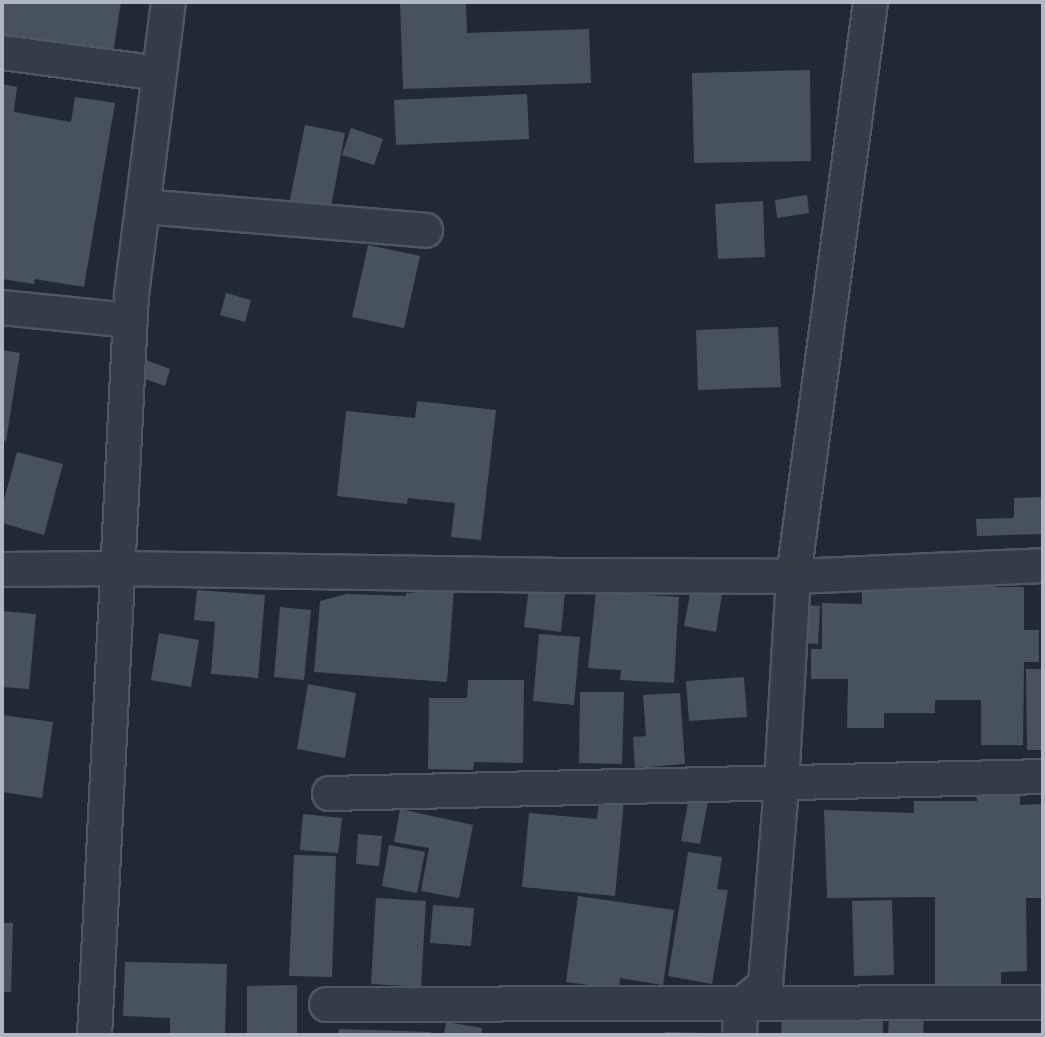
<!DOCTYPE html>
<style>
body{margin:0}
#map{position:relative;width:1045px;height:1037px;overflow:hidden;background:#212a34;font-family:"Fira Sans",sans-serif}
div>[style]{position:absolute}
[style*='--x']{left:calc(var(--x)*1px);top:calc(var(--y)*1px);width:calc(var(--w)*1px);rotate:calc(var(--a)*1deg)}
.building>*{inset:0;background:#48525d}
.roads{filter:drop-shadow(2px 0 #4f5760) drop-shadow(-2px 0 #4f5760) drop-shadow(0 2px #4f5760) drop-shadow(0 -2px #4f5760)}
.street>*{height:33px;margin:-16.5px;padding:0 16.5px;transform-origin:16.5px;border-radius:16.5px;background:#343c45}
span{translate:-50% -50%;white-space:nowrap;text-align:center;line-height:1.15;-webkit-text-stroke:5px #1a2129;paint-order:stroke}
.frame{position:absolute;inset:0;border:4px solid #afb7c2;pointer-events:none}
</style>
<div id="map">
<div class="building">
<div style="clip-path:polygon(2px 2px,121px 2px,113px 54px,2px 39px)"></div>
<div style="clip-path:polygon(466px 2px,467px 33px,589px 29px,591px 83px,403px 89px,400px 3px)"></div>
<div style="clip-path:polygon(810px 70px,811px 161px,694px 163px,692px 73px)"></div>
<div style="clip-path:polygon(2px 84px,17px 87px,14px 112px,71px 122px,75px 97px,115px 103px,84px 287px,35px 279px,34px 284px,2px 279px)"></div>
<div style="clip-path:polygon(527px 94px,529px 139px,396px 145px,394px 100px)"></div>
<div style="clip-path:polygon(305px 125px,345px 133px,330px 212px,289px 204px)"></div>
<div style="clip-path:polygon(351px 128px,383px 139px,374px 165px,342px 155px)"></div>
<div style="clip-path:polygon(807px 195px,809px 213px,777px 218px,775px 200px)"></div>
<div style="clip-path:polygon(763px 201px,765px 257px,718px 259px,715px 204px)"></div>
<div style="clip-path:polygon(368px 245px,420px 256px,404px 328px,352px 317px)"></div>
<div style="clip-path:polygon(226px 293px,251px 300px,245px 322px,220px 315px)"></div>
<div style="clip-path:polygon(778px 327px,781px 387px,698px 390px,696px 330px)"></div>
<div style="clip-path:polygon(2px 350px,20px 353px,6px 441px,2px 440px)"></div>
<div style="clip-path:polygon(135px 356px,170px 369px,165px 386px,129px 373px)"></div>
<div style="clip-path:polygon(417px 401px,496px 410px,481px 540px,451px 537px,455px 503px,408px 498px,407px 504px,337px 496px,346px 411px,415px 418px)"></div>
<div style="clip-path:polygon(17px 452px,63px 464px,44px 535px,2px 523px,2px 507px)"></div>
<div style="clip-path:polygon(1043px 497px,1043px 534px,977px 536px,976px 519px,1014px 518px,1014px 498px)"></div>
<div style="clip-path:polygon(692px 583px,723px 588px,716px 632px,684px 626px)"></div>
<div style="clip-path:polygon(862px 587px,1024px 587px,1024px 630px,1039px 630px,1039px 662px,1024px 662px,1023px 745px,981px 745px,981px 700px,935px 700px,935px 713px,884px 713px,884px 728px,847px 728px,848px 679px,811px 679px,811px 649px,822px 649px,822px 603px,862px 604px)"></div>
<div style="clip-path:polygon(529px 588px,565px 592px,561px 632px,524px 627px)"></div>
<div style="clip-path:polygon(454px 589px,447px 682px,314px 672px,320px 601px,347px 594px,406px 596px,406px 593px)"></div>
<div style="clip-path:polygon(197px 590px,265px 595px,258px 678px,211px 674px,215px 622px,194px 620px)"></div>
<div style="clip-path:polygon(596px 592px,679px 597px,674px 683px,620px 680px,621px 670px,588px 668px)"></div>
<div style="clip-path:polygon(802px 605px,820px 606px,818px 644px,800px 643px)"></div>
<div style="clip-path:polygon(280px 607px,311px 610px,304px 680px,274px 677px)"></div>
<div style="clip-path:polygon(2px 611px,36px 614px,29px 689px,2px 687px)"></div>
<div style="clip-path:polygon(159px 633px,199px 640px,191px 687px,151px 680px)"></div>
<div style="clip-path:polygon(539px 634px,580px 637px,574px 705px,533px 701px)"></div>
<div style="clip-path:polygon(1026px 669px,1043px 669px,1043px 750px,1027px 750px)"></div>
<div style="clip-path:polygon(744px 677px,747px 717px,689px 721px,686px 681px)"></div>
<div style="clip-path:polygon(468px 680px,524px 680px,523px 763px,474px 762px,473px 770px,428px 769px,429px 698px,467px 698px)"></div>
<div style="clip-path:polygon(308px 684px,356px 693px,345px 758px,297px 749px)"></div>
<div style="clip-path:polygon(580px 692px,624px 692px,622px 764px,579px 763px)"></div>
<div style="clip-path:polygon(680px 693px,685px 764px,635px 768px,633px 737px,646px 736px,643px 695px)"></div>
<div style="clip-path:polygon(2px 715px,53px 722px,42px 798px,2px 792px)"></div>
<div style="clip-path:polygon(1020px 792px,1020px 805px,1043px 804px,1043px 898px,1026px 898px,1027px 971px,1001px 972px,1001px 984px,935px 985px,935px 897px,827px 898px,824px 810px,914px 813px,914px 801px,977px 801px,976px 793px)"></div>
<div style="clip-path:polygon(599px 798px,624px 801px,615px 896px,522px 887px,529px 813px,597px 819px)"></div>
<div style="clip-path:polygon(689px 798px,708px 801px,700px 844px,681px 841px)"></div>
<div style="clip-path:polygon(400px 809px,473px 825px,459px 898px,421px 891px,429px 848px,394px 842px)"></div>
<div style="clip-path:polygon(303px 814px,342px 818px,338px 853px,300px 850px)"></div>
<div style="clip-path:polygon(358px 834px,382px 836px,379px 866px,356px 864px)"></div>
<div style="clip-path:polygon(389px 845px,425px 852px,417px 893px,382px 886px)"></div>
<div style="clip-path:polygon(688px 852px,722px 857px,717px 889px,728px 890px,712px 984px,668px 976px)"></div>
<div style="clip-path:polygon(294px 855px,336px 856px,332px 977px,289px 976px)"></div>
<div style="clip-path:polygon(578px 896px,674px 910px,663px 985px,620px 978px,619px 989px,566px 982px)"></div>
<div style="clip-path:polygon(376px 898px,426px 901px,421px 987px,371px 984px)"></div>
<div style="clip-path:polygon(892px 900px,894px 975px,854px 976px,852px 901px)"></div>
<div style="clip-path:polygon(433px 905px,474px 908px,471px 946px,430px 943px)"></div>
<div style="clip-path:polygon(2px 923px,13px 923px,11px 992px,2px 992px)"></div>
<div style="clip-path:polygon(125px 962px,227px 964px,225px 1035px,170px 1035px,170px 1018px,123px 1016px)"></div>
<div style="clip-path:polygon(297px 985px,297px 1035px,247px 1035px,247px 986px)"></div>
<div style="clip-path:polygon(782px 1017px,883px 1018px,883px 1035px,781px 1035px)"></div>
<div style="clip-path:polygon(889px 1017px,924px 1018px,923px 1035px,888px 1035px)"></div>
<div style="clip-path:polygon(446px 1022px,482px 1028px,481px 1035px,444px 1035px)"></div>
<div style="clip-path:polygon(339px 1029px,431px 1032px,431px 1035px,338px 1035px)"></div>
<div style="clip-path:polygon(665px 1032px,706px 1033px,706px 1035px,665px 1035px)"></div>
</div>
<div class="roads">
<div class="street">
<div style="--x:2;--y:52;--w:158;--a:7.6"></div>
<div style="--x:142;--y:206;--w:284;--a:4.8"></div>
<div style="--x:2;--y:307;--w:128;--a:5.8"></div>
<div style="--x:2;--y:569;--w:114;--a:-0.5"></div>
<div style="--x:116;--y:568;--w:435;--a:0.9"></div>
<div style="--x:551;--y:575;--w:242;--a:0.2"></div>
<div style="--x:793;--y:576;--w:579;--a:-82.36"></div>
<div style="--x:329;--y:793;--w:714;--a:-1.36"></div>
<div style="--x:326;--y:1004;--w:717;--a:-0.16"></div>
<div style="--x:94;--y:1035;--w:742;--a:-87.14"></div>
<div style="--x:131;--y:294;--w:294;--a:-82.8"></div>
<div style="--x:739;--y:1035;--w:30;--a:-88"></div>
<div style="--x:740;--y:1005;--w:33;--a:-40"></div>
<div style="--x:765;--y:984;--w:202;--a:-85.4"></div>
<div style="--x:781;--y:783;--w:207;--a:-86.7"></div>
<div style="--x:793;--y:576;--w:250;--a:-2.5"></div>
</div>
</div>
<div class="frame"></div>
</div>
